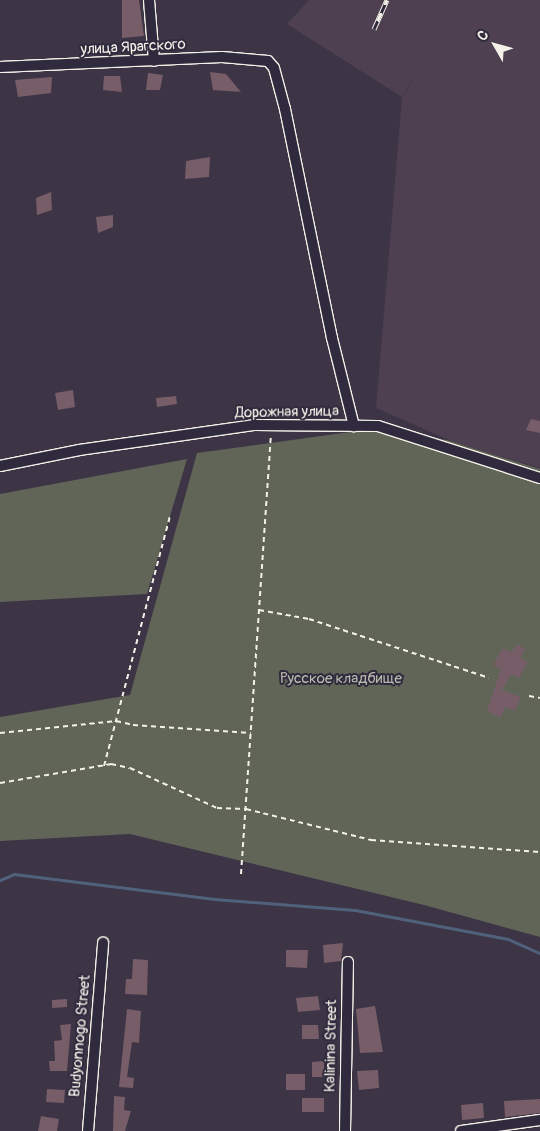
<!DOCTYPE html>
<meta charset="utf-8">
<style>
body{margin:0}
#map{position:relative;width:540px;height:1131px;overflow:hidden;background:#3d3446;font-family:Pangolin,sans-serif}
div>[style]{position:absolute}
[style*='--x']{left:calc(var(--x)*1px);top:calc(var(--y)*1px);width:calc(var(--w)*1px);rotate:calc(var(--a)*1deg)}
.built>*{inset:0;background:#4e4050}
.green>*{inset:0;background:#606558}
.stream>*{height:3px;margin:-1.5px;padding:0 1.5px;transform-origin:1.5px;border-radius:1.5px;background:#50627b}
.building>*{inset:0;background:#765d68}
.path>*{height:2px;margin-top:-1px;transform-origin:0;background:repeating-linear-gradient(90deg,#f4f1e8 0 5px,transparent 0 9px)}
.roads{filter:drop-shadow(1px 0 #f4f1e8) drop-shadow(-1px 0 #f4f1e8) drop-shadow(0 1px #f4f1e8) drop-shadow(0 -1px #f4f1e8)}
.minor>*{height:10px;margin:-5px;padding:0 5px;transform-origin:5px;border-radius:5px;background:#2f2a3d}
.rail>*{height:5px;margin-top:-2.5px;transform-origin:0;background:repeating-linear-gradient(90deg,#2f2a3d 0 9px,#f4f1e8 0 18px);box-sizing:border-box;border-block:1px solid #f4f1e8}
span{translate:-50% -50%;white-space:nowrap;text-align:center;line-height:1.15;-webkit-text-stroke:4px #2f2a3d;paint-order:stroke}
.street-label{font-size:15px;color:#f4f1e8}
.park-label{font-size:15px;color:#b9b9ae}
.north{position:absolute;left:470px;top:20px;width:50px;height:50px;-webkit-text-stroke:4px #2f2a3d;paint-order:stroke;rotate:308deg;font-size:14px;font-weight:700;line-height:20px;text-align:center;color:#f4f1e8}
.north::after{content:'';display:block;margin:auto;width:18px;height:22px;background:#f4f1e8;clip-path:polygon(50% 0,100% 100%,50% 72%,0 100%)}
</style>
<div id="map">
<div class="built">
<div style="clip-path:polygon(309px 0,540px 0,540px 468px,454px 442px,376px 408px,402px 98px,422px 66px,402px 97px,287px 24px)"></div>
</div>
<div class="green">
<div style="clip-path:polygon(379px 428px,447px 440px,540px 469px,540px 937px,424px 905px,130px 834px,0 841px,0 717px,130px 695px,197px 453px)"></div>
<div style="clip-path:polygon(187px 459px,147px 594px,0 602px,0 494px)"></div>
</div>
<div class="stream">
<div style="--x:0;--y:880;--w:15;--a:-23"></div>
<div style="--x:14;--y:874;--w:202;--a:7.1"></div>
<div style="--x:214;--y:899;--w:141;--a:4.5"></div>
<div style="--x:355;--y:910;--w:156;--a:10.7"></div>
<div style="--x:508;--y:939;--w:35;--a:24"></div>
</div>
<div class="building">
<div style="clip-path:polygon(122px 0,139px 0,144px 36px,122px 38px)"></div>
<div style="clip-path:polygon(210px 72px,226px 74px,241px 92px,213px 90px)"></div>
<div style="clip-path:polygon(148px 73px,163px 75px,160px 90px,146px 90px)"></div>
<div style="clip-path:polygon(104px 76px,120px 76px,122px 92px,103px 90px)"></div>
<div style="clip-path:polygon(52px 77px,51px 93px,18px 97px,15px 80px)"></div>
<div style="clip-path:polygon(210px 157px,209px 177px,185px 179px,186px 161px)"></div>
<div style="clip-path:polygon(51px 192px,52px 210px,37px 215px,36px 198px)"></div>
<div style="clip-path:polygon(113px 215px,113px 227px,98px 233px,96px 217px)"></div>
<div style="clip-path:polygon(73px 390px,75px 407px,58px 410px,55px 393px)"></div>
<div style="clip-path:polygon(176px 396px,177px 404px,157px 407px,156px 398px)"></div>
<div style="clip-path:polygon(531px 419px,540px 421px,540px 433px,526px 430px)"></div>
<div style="clip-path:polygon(518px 645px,525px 649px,520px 658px,528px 662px,519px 678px,511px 674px,502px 690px,521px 697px,515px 711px,505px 707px,501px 717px,487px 711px,501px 669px,493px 665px,503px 648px,511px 652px)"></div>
<div style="clip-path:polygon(343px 943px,341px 961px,324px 963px,323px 945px)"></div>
<div style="clip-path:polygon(286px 950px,308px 950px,307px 968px,286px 967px)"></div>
<div style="clip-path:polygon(133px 959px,148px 960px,147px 995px,125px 994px,126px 979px,132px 979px)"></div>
<div style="clip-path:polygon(318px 996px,320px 1010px,298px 1012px,296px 998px)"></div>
<div style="clip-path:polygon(67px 999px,67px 1007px,52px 1008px,52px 1000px)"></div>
<div style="clip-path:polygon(375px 1006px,383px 1052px,360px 1053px,356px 1009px)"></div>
<div style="clip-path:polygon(127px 1009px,141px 1011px,139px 1043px,132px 1042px,127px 1077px,134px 1078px,133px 1088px,119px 1087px)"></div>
<div style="clip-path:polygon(71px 1024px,67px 1071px,50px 1071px,49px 1061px,55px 1061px,54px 1041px,62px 1040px,60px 1025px)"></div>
<div style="clip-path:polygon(302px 1025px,318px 1025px,319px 1039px,302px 1039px)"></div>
<div style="clip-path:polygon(324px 1061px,324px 1077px,312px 1077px,312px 1062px)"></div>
<div style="clip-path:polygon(378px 1070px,379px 1088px,359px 1090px,357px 1071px)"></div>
<div style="clip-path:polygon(286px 1074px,305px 1074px,305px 1090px,286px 1090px)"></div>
<div style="clip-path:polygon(47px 1089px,65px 1090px,64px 1103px,46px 1102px)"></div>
<div style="clip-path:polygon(114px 1096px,125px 1097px,124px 1110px,131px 1111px,125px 1131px,113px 1131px)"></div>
<div style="clip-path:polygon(302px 1098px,324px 1098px,324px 1112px,302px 1112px)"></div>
<div style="clip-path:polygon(540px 1099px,540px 1113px,505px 1117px,504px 1101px)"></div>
<div style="clip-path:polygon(483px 1103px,484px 1118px,462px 1120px,461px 1105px)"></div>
<div style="clip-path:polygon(41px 1116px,59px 1119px,57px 1131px,38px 1131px)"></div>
</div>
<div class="path">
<div style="--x:259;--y:610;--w:51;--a:10.2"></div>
<div style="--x:309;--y:619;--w:189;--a:18.1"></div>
<div style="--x:529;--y:696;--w:11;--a:10"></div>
<div style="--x:0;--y:733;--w:117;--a:-5.9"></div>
<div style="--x:116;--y:721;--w:17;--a:13"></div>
<div style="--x:133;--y:725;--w:118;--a:3.9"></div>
<div style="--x:104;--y:766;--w:259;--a:-75.2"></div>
<div style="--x:0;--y:783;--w:113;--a:-9.7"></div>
<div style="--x:111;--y:764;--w:19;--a:12"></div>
<div style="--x:130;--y:768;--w:96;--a:24.7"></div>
<div style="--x:217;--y:808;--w:29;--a:2"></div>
<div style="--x:246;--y:809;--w:129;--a:13.9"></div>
<div style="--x:371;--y:840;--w:169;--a:4.1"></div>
<div style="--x:241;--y:874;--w:440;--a:-86.1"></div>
</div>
<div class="roads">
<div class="minor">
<div style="--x:149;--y:0;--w:61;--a:85.3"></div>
<div style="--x:0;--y:67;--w:222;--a:-2.6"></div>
<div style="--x:222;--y:57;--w:46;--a:5"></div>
<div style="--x:268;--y:61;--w:9;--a:49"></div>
<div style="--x:274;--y:68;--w:42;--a:75"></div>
<div style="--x:285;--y:109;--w:234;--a:78.4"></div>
<div style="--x:332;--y:338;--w:91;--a:76"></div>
<div style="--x:0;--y:466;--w:81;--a:-11.4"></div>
<div style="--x:79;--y:450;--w:178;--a:-8.1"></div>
<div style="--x:255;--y:425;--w:123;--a:0.5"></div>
<div style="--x:378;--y:426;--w:170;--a:17.8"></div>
<div style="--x:88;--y:1131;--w:189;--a:-85.4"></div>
<div style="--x:345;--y:1131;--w:169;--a:-89"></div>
<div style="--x:461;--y:1131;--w:80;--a:-7.9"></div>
</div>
</div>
<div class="rail">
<div style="--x:374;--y:29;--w:32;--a:-66"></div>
</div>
<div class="street-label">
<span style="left:133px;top:47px;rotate:-3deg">улица Ярагского</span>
<span style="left:287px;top:412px;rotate:-1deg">Дорожная улица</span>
<span style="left:80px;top:1036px;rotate:-85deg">Budyonnogo Street</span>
<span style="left:331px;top:1046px;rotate:-89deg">Kalinina Street</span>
</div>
<div class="park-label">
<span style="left:341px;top:679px">Русское кладбище</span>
</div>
<div class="north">С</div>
</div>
